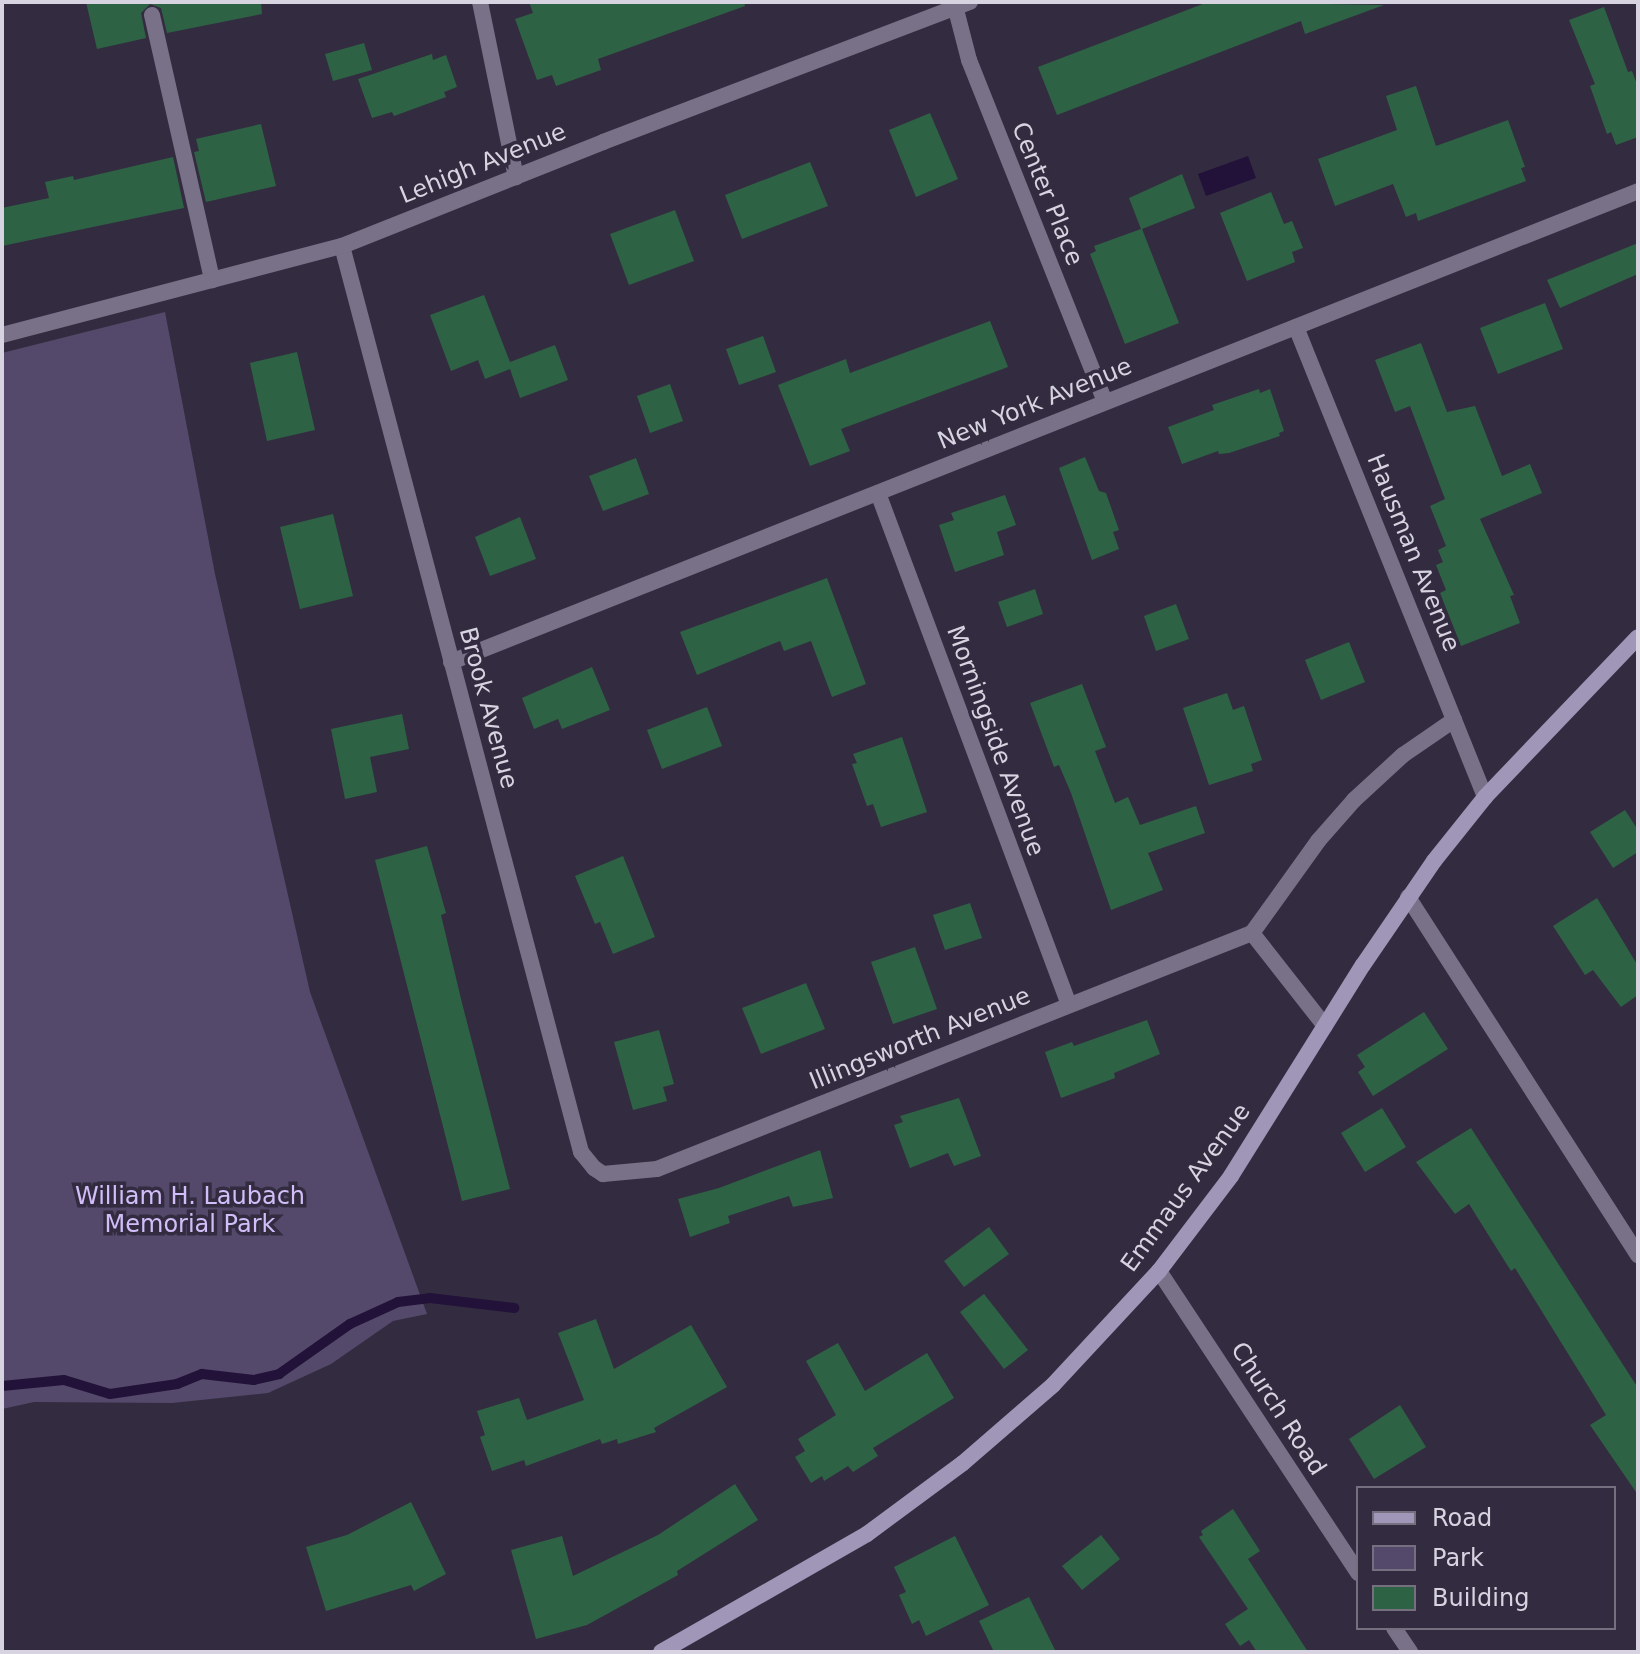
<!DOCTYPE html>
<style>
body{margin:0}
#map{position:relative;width:1640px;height:1654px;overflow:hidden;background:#332c40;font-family:"DejaVu Sans",sans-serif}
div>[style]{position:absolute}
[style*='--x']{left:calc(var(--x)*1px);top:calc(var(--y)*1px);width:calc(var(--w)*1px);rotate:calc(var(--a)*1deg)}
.green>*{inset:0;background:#54496a}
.water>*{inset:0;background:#22123a}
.stream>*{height:10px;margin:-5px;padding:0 5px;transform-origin:5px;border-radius:5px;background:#22123a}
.building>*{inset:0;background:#2e6244}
.service>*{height:16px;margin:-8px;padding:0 8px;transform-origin:8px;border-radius:8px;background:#787187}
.minor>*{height:16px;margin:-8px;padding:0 8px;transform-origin:8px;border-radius:8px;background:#787187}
.secondary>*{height:16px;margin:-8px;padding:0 8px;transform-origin:8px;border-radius:8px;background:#a096b8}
span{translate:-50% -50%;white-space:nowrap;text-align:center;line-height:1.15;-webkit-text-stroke:7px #332c40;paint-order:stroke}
.street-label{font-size:24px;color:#d7d3e1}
.park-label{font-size:24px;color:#d1bef8}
.frame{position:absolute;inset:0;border:4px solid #d7d3e1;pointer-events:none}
.legend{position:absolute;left:1356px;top:1486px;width:260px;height:144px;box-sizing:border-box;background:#332c40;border:2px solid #756f80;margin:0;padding:10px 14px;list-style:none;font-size:24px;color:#d7d3e1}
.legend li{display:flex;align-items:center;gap:16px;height:40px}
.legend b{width:40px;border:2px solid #756f80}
</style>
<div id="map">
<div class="green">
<div style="clip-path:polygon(165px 312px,215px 574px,310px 992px,427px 1314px,393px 1321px,331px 1364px,268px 1393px,172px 1403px,34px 1402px,2px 1409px,2px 353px)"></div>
</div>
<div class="water">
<div style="clip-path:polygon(1248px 156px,1256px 178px,1206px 196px,1198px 174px)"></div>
</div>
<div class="stream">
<div style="--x:2;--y:1386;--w:62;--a:-5.5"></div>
<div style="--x:64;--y:1380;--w:48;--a:16.9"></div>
<div style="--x:110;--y:1394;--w:68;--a:-8.5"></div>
<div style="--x:177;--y:1384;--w:27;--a:-22"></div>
<div style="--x:202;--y:1374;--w:52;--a:6.6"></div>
<div style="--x:254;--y:1380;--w:26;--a:-13"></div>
<div style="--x:279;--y:1374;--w:87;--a:-35.2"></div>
<div style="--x:350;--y:1324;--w:53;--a:-24.6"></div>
<div style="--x:398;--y:1302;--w:32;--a:-7"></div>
<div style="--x:430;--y:1298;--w:85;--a:6.8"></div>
</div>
<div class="building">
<div style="clip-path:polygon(86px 2px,261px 2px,262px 14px,167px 33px,161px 8px,150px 4px,141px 13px,146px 38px,97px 49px)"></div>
<div style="clip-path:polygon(529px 2px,744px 2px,745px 6px,598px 59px,601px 70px,556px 86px,552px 75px,537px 80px,515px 19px,533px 13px)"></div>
<div style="clip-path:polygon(1208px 2px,1384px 5px,1305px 34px,1301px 21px,1057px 115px,1038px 67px)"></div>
<div style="clip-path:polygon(1604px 7px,1628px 72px,1632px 71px,1638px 87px,1638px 137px,1616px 145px,1611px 132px,1607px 134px,1590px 86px,1595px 84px,1569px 20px)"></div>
<div style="clip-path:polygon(364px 43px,372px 70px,333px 81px,325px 54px)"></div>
<div style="clip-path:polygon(432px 54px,433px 60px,446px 55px,457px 87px,444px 92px,446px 97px,394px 116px,392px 112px,372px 118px,358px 79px)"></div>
<div style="clip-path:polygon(1416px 86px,1436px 146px,1508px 120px,1525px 167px,1521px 168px,1526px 181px,1418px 221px,1416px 213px,1406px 217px,1393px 184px,1335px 206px,1318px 159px,1397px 130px,1386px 96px)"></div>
<div style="clip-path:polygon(930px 113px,958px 179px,916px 197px,889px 130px)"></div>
<div style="clip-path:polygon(261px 124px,276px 186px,206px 202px,194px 152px,199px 151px,196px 139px)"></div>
<div style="clip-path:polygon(173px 157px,184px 208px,2px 246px,2px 208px,49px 198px,45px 182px,73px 176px,74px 180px)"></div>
<div style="clip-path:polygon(810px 162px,828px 206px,742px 239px,725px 195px)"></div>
<div style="clip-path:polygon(1182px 174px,1195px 208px,1142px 229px,1179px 323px,1125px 344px,1090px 254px,1096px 251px,1094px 246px,1141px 229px,1129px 198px)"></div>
<div style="clip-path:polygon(1271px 192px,1284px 224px,1292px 221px,1303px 248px,1292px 252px,1295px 262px,1247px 281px,1220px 213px)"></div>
<div style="clip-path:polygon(675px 210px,694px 261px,629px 285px,610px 234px)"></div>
<div style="clip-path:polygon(1638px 243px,1638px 274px,1560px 308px,1547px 280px)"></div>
<div style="clip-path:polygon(484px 295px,510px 362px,555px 345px,568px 380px,520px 398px,510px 369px,485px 379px,478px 360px,451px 371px,430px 315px)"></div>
<div style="clip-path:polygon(1545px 303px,1563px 349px,1498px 374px,1480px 328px)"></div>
<div style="clip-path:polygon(990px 321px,1008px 367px,841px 429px,850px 451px,810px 466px,778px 385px,846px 359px,850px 373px)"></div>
<div style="clip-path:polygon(763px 336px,776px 372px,739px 385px,726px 349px)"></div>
<div style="clip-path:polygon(1421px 343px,1447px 412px,1475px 406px,1502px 476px,1530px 464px,1542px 493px,1480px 519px,1514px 595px,1510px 596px,1520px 623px,1461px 646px,1440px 593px,1446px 590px,1436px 565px,1443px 562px,1438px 550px,1446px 546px,1430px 506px,1445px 499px,1410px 406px,1395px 412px,1375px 360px)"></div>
<div style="clip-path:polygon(297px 352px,315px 430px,267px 441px,250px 363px)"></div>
<div style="clip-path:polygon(670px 384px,683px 421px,650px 433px,637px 396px)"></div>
<div style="clip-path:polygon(1259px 389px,1260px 393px,1270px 389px,1284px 431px,1279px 433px,1280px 436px,1229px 453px,1219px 454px,1218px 451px,1182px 464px,1168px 427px,1214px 410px,1212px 405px)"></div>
<div style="clip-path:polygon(1085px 457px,1099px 491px,1106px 493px,1119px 530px,1113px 532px,1119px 549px,1092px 560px,1059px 468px)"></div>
<div style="clip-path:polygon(636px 458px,649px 494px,603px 511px,589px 476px)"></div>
<div style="clip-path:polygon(1005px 495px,1016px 525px,997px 532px,1004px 555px,955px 572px,939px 525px,954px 520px,951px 513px)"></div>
<div style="clip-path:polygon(333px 514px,353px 596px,300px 609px,280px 527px)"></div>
<div style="clip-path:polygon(520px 517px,536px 559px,490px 576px,475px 537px)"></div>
<div style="clip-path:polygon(827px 578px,866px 684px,832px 697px,811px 641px,784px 651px,780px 641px,697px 675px,680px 632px)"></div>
<div style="clip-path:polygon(1035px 589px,1043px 614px,1007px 627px,998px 602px)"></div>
<div style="clip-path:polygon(1176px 604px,1189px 639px,1156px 651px,1144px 616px)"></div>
<div style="clip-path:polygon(1349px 642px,1365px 682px,1321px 700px,1305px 660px)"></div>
<div style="clip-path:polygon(592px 667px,610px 710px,562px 729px,558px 719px,534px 729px,522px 698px)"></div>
<div style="clip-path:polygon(1082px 684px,1106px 747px,1095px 751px,1115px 803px,1128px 797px,1140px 825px,1196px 806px,1205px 833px,1148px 853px,1163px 890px,1111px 910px,1071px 793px,1059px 765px,1054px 767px,1030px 703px)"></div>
<div style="clip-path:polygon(1227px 693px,1233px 710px,1244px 706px,1262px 760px,1251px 764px,1253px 771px,1209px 785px,1183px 708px)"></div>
<div style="clip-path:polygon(707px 707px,722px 746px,662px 769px,647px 730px)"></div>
<div style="clip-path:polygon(402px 714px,409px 749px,370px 757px,377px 792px,345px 799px,331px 729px)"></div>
<div style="clip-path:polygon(902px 737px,927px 812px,881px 827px,873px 804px,867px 806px,852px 764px,857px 763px,853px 754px)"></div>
<div style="clip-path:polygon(1625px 810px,1638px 830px,1638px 852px,1613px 868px,1590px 832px)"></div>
<div style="clip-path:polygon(427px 846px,446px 913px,441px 915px,462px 1003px,510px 1189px,462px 1201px,375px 860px)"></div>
<div style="clip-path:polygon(623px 856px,655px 937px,613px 954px,600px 922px,595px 924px,575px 876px)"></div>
<div style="clip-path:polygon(1597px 898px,1638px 966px,1638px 995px,1621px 1007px,1593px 970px,1585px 975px,1553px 926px)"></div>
<div style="clip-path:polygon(970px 903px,982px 938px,945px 950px,933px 915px)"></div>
<div style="clip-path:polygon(915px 947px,937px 1009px,893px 1024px,871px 962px)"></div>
<div style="clip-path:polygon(806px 983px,825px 1029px,761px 1054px,742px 1008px)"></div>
<div style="clip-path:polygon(1424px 1012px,1448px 1049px,1373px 1096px,1358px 1072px,1365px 1067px,1357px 1055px)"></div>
<div style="clip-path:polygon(1147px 1020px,1160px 1054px,1114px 1073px,1115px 1078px,1061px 1098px,1045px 1052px,1072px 1042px,1074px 1046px)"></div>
<div style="clip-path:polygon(659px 1030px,674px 1084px,663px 1087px,667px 1101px,633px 1110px,614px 1042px)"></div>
<div style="clip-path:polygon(959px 1098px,981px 1156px,954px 1166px,948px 1153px,910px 1168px,894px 1125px,903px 1122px,900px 1116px)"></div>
<div style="clip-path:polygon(1382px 1108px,1406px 1147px,1365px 1172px,1341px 1133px)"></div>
<div style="clip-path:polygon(1471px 1128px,1638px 1388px,1638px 1495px,1590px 1425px,1606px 1415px,1515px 1268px,1511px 1271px,1469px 1204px,1455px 1214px,1416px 1162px)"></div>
<div style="clip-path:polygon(820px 1150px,833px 1198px,793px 1207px,789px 1196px,728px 1216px,730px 1223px,690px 1237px,678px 1199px,719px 1188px)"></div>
<div style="clip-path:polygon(989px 1227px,1009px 1254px,964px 1287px,944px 1261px)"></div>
<div style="clip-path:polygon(984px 1294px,1028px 1350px,1004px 1369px,960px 1312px)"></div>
<div style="clip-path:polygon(596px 1319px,614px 1369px,691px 1325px,727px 1387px,654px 1428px,656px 1432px,618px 1444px,617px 1439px,602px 1444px,600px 1439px,526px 1466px,524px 1460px,492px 1471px,480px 1437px,485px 1435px,477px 1411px,519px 1398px,527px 1420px,584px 1400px,558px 1333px)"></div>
<div style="clip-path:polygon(838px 1343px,865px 1391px,927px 1353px,954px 1398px,873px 1448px,878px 1456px,853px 1472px,848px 1466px,824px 1481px,822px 1476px,811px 1483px,795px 1457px,805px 1451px,798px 1439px,836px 1415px,806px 1361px)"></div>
<div style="clip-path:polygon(1400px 1405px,1426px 1447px,1374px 1479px,1349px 1439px)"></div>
<div style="clip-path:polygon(735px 1484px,758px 1520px,677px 1571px,678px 1575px,587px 1625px,536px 1639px,511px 1550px,562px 1536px,573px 1576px,658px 1535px)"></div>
<div style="clip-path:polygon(411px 1502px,446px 1574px,414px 1591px,411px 1585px,326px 1611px,306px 1547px,347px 1535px)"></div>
<div style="clip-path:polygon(1233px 1509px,1260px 1551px,1248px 1559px,1308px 1652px,1257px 1652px,1249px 1640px,1240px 1646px,1225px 1624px,1248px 1609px,1199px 1537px,1203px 1535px,1201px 1531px)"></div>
<div style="clip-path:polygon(1101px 1535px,1120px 1559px,1082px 1590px,1062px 1566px)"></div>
<div style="clip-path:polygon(955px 1536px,989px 1605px,926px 1636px,919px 1620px,912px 1624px,899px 1595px,906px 1592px,894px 1567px)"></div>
<div style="clip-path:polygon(1029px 1597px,1056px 1652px,994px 1652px,979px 1621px)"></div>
</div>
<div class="service">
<div style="--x:480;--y:2;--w:179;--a:78.4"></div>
<div style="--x:152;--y:15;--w:272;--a:77.2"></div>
</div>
<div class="minor">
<div style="--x:954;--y:2;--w:60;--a:75.5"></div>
<div style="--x:969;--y:60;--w:367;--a:68.3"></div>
<div style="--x:342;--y:246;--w:937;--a:75.22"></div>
<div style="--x:581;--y:1152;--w:21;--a:51"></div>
<div style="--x:594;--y:1168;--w:11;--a:34"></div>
<div style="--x:603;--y:1174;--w:54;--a:-5.3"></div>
<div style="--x:657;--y:1169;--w:640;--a:-21.64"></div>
<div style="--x:1252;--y:933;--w:118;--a:51.9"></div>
<div style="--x:1296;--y:327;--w:507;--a:68.09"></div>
<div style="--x:2;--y:335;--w:351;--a:-14.7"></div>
<div style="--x:342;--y:246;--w:281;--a:-21.7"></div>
<div style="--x:603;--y:142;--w:393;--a:-20.9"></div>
<div style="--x:878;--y:493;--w:546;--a:69.54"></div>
<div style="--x:451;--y:662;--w:1277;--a:-21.64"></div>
<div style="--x:1408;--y:897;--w:426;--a:57.3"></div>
<div style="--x:1252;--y:933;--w:113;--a:-54.3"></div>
<div style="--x:1318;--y:841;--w:55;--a:-48.7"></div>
<div style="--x:1354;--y:800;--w:67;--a:-42.6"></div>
<div style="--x:1403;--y:755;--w:62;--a:-34.5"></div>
<div style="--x:1159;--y:1271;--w:362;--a:56.6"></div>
<div style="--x:1394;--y:1628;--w:29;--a:56"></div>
</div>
<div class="secondary">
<div style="--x:661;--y:1652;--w:237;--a:-29.8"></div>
<div style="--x:867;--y:1534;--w:119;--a:-36.5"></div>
<div style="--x:963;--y:1463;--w:119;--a:-40.9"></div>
<div style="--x:1053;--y:1385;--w:156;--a:-47.1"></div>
<div style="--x:1159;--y:1271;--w:119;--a:-52.8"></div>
<div style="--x:1231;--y:1176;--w:249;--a:-58"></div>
<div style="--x:1363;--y:965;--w:126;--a:-55.7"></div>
<div style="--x:1434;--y:861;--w:82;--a:-51.4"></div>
<div style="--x:1485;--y:797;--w:221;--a:-46.3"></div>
</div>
<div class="street-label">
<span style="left:483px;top:164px;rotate:-22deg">Lehigh Avenue</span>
<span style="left:1047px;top:194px;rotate:68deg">Center Place</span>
<span style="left:1035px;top:404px;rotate:-22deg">New York Avenue</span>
<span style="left:1413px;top:553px;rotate:68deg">Hausman Avenue</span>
<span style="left:488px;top:708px;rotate:75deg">Brook Avenue</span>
<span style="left:995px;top:741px;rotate:70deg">Morningside Avenue</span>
<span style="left:920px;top:1039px;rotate:-22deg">Illingsworth Avenue</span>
<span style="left:1186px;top:1188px;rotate:-54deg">Emmaus Avenue</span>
<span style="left:1278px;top:1409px;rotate:57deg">Church Road</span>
</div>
<div class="park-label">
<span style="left:190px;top:1211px">William H. Laubach<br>Memorial Park</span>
</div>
<div class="frame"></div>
<ul class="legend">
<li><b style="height:10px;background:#a096b8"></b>Road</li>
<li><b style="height:22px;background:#54496a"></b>Park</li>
<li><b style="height:22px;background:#2e6244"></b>Building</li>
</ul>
</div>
